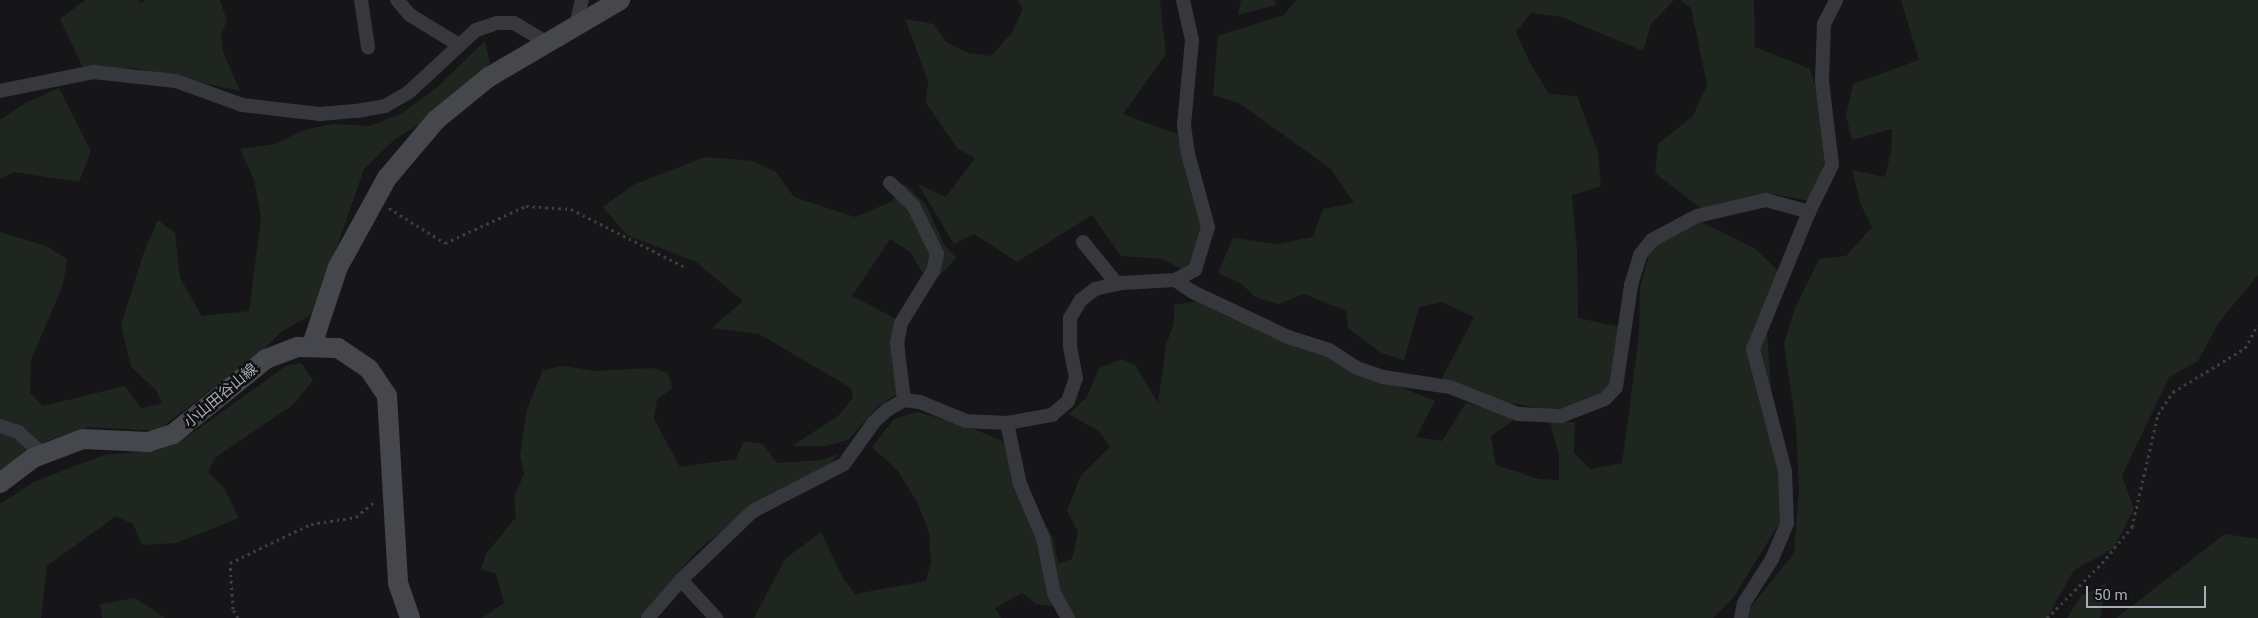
<!DOCTYPE html>
<meta charset="utf-8">
<style>
body{margin:0}
#map{position:relative;width:2258px;height:618px;overflow:hidden;background:#161618;font-family:Roboto,"Noto Sans JP",sans-serif}
div>[style]{position:absolute}
[style*='--x']{left:calc(var(--x)*1px);top:calc(var(--y)*1px);width:calc(var(--w)*1px);rotate:calc(var(--a)*1deg)}
.green>*{inset:0;background:#1e261f}
.path>*{height:3px;margin-top:-1.5px;transform-origin:0;background:repeating-linear-gradient(90deg,#3d3f44 0 2.5px,transparent 0 6.5px)}
.street>*{height:14px;margin:-7px;padding:0 7px;transform-origin:7px;border-radius:7px;background:#37383d}
.secondary>*{height:20px;margin:-10px;padding:0 10px;transform-origin:10px;border-radius:10px;background:#45474d}
span{translate:-50% -50%;white-space:nowrap;text-align:center;line-height:1.15;-webkit-text-stroke:5px #111113;paint-order:stroke}
.street-label{font-size:15px;color:#a8adb8}
.scale{position:absolute;left:2086px;top:586px;width:120px;height:22px;box-sizing:border-box;border:2px solid #a8adb8;border-top:0;padding-left:6px;font-size:15px;line-height:18px;white-space:nowrap;color:#a8adb8;-webkit-text-stroke:4px #111113;paint-order:stroke}
</style>
<div id="map">
<div class="green">
<div style="clip-path:polygon(85px 0,139px 0,141px 3px,145px 0,220px 0,227px 21px,221px 34px,223px 52px,240px 91px,135px 68px,83px 68px,60px 19px)"></div>
<div style="clip-path:polygon(1018px 0,1160px 0,1166px 54px,1123px 114px,1187px 138px,1213px 232px,1185px 271px,1163px 259px,1121px 256px,1092px 215px,1017px 262px,974px 234px,954px 244px,918px 184px,946px 197px,975px 158px,957px 148px,926px 103px,928px 81px,905px 19px,934px 24px,946px 42px,968px 53px,991px 56px,1011px 34px,1023px 9px)"></div>
<div style="clip-path:polygon(1241px 0,1275px 0,1276px 5px,1238px 15px)"></div>
<div style="clip-path:polygon(1296px 0,1674px 0,1651px 24px,1643px 51px,1562px 17px,1531px 13px,1516px 32px,1529px 61px,1549px 94px,1577px 96px,1598px 152px,1601px 186px,1572px 195px,1577px 251px,1578px 318px,1629px 329px,1621px 373px,1588px 407px,1546px 409px,1487px 399px,1438px 386px,1474px 317px,1442px 302px,1419px 307px,1404px 360px,1381px 353px,1348px 328px,1346px 311px,1304px 294px,1279px 304px,1255px 297px,1242px 284px,1218px 273px,1233px 238px,1277px 244px,1313px 237px,1323px 209px,1354px 203px,1330px 168px,1239px 103px,1213px 95px,1218px 36px,1284px 15px)"></div>
<div style="clip-path:polygon(1680px 0,1754px 0,1755px 47px,1810px 69px,1823px 109px,1827px 150px,1815px 202px,1774px 194px,1707px 213px,1655px 173px,1658px 144px,1693px 116px,1707px 85px,1691px 8px)"></div>
<div style="clip-path:polygon(1901px 0,2258px 0,2258px 275px,2219px 322px,2198px 361px,2169px 377px,2122px 476px,2134px 509px,2113px 549px,2074px 570px,2047px 618px,1742px 618px,1794px 553px,1799px 490px,1796px 426px,1784px 343px,1795px 308px,1819px 259px,1846px 256px,1872px 227px,1861px 205px,1852px 170px,1885px 177px,1891px 152px,1892px 129px,1852px 140px,1846px 116px,1853px 84px,1919px 60px)"></div>
<div style="clip-path:polygon(485px 41px,490px 63px,449px 106px,395px 139px,364px 169px,314px 313px,281px 332px,263px 350px,157px 431px,88px 427px,50px 440px,0 470px,0 232px,46px 246px,67px 259px,63px 285px,31px 360px,30px 393px,43px 406px,125px 386px,141px 408px,162px 404px,156px 390px,131px 367px,121px 325px,145px 249px,158px 220px,175px 233px,180px 278px,202px 316px,249px 311px,261px 218px,254px 180px,240px 149px,275px 144px,304px 130px,333px 124px,371px 126px,402px 113px,435px 89px)"></div>
<div style="clip-path:polygon(59px 88px,91px 151px,79px 182px,14px 172px,0 179px,0 120px,25px 103px)"></div>
<div style="clip-path:polygon(705px 157px,753px 161px,776px 172px,794px 197px,855px 217px,893px 201px,899px 183px,907px 186px,926px 205px,944px 244px,956px 258px,937px 278px,921px 271px,911px 253px,890px 239px,852px 296px,904px 323px,906px 372px,896px 395px,878px 406px,848px 440px,826px 446px,792px 446px,838px 416px,853px 398px,851px 388px,759px 334px,712px 328px,743px 301px,696px 262px,627px 235px,603px 207px,633px 185px)"></div>
<div style="clip-path:polygon(1693px 218px,1754px 248px,1783px 275px,1767px 333px,1782px 519px,1733px 598px,1713px 618px,1075px 618px,1071px 609px,1036px 604px,1022px 593px,995px 608px,1001px 618px,754px 618px,785px 559px,821px 532px,843px 578px,855px 594px,926px 581px,931px 561px,929px 532px,917px 502px,898px 471px,872px 447px,894px 419px,917px 412px,962px 424px,1002px 441px,1012px 454px,1031px 499px,1053px 538px,1058px 563px,1072px 559px,1078px 532px,1067px 511px,1081px 475px,1110px 447px,1100px 432px,1069px 414px,1087px 397px,1099px 368px,1122px 359px,1135px 365px,1158px 403px,1166px 345px,1174px 323px,1174px 305px,1212px 299px,1310px 342px,1342px 350px,1354px 361px,1400px 387px,1435px 401px,1416px 437px,1442px 441px,1466px 403px,1518px 417px,1491px 436px,1496px 465px,1539px 479px,1559px 480px,1559px 456px,1550px 421px,1575px 422px,1574px 453px,1590px 469px,1622px 463px,1639px 335px,1640px 287px,1651px 249px)"></div>
<div style="clip-path:polygon(301px 363px,313px 380px,293px 405px,216px 457px,208px 472px,224px 488px,239px 518px,176px 543px,142px 545px,133px 524px,116px 516px,47px 566px,41px 618px,0 618px,0 504px,34px 482px,72px 467px,105px 455px,157px 450px,190px 435px,286px 366px)"></div>
<div style="clip-path:polygon(564px 366px,594px 371px,652px 368px,668px 373px,672px 388px,657px 400px,654px 419px,680px 467px,736px 459px,744px 441px,763px 444px,777px 463px,821px 460px,841px 453px,813px 479px,754px 505px,696px 552px,640px 618px,482px 618px,504px 603px,496px 574px,481px 569px,486px 554px,516px 517px,514px 497px,524px 474px,520px 456px,527px 409px,543px 370px)"></div>
<div style="clip-path:polygon(2225px 534px,2258px 539px,2258px 618px,2116px 618px)"></div>
<div style="clip-path:polygon(2106px 583px,2100px 618px,2067px 618px,2081px 596px)"></div>
<div style="clip-path:polygon(135px 598px,165px 618px,102px 618px,100px 604px)"></div>
</div>
<div class="path">
<div style="--x:389;--y:208;--w:66;--a:32"></div>
<div style="--x:445;--y:243;--w:89;--a:-24.6"></div>
<div style="--x:526;--y:206;--w:45;--a:3.8"></div>
<div style="--x:571;--y:209;--w:130;--a:27"></div>
<div style="--x:238;--y:618;--w:10;--a:-119"></div>
<div style="--x:233;--y:609;--w:46;--a:-93.7"></div>
<div style="--x:230;--y:563;--w:90;--a:-25.7"></div>
<div style="--x:311;--y:524;--w:46;--a:-8.8"></div>
<div style="--x:356;--y:517;--w:25;--a:-40"></div>
<div style="--x:2047;--y:618;--w:78;--a:-45"></div>
<div style="--x:2102;--y:563;--w:47;--a:-50.2"></div>
<div style="--x:2132;--y:527;--w:116;--a:-77"></div>
<div style="--x:2158;--y:414;--w:27;--a:-56"></div>
<div style="--x:2173;--y:392;--w:84;--a:-31.4"></div>
<div style="--x:2245;--y:348;--w:26;--a:-61"></div>
</div>
<div class="street">
<div style="--x:361;--y:0;--w:48;--a:81.5"></div>
<div style="--x:397;--y:0;--w:20;--a:49"></div>
<div style="--x:410;--y:15;--w:57;--a:31.5"></div>
<div style="--x:576;--y:25;--w:26;--a:-77"></div>
<div style="--x:0;--y:91;--w:95;--a:-11.5"></div>
<div style="--x:93;--y:72;--w:83;--a:6.2"></div>
<div style="--x:176;--y:81;--w:70;--a:20"></div>
<div style="--x:242;--y:105;--w:79;--a:6.6"></div>
<div style="--x:320;--y:114;--w:37;--a:-5"></div>
<div style="--x:357;--y:111;--w:28;--a:-10"></div>
<div style="--x:385;--y:106;--w:28;--a:-30"></div>
<div style="--x:409;--y:92;--w:91;--a:-42.8"></div>
<div style="--x:476;--y:30;--w:22;--a:-18"></div>
<div style="--x:497;--y:23;--w:17;--a:0"></div>
<div style="--x:514;--y:23;--w:37;--a:31"></div>
<div style="--x:890;--y:183;--w:32;--a:44"></div>
<div style="--x:913;--y:205;--w:55;--a:63.9"></div>
<div style="--x:937;--y:254;--w:17;--a:103"></div>
<div style="--x:933;--y:271;--w:61;--a:121.6"></div>
<div style="--x:901;--y:323;--w:20;--a:101"></div>
<div style="--x:897;--y:343;--w:57;--a:83"></div>
<div style="--x:1083;--y:242;--w:54;--a:51"></div>
<div style="--x:1175;--y:280;--w:22;--a:34"></div>
<div style="--x:1193;--y:292;--w:105;--a:25.3"></div>
<div style="--x:1288;--y:337;--w:43;--a:17.6"></div>
<div style="--x:1329;--y:350;--w:33;--a:33"></div>
<div style="--x:1357;--y:368;--w:28;--a:19"></div>
<div style="--x:1383;--y:377;--w:68;--a:8.5"></div>
<div style="--x:1450;--y:387;--w:73;--a:21.7"></div>
<div style="--x:1518;--y:414;--w:43;--a:2.7"></div>
<div style="--x:1561;--y:416;--w:47;--a:-21.1"></div>
<div style="--x:1605;--y:399;--w:16;--a:-47"></div>
<div style="--x:1616;--y:387;--w:103;--a:-81.6"></div>
<div style="--x:1631;--y:285;--w:31;--a:-73"></div>
<div style="--x:1640;--y:255;--w:19;--a:-51"></div>
<div style="--x:1652;--y:240;--w:51;--a:-28.1"></div>
<div style="--x:1697;--y:216;--w:71;--a:-13.1"></div>
<div style="--x:1766;--y:200;--w:45;--a:15.6"></div>
<div style="--x:1007;--y:423;--w:62;--a:78"></div>
<div style="--x:1020;--y:484;--w:59;--a:66.9"></div>
<div style="--x:1043;--y:538;--w:56;--a:78.7"></div>
<div style="--x:1054;--y:593;--w:29;--a:61"></div>
<div style="--x:0;--y:426;--w:19;--a:18"></div>
<div style="--x:18;--y:432;--w:31;--a:42"></div>
<div style="--x:681;--y:580;--w:52;--a:47.4"></div>
<div style="--x:648;--y:618;--w:50;--a:-49"></div>
<div style="--x:681;--y:580;--w:100;--a:-43.8"></div>
<div style="--x:753;--y:511;--w:102;--a:-27.3"></div>
<div style="--x:844;--y:464;--w:52;--a:-54.5"></div>
<div style="--x:874;--y:422;--w:18;--a:-43"></div>
<div style="--x:887;--y:410;--w:20;--a:-30"></div>
<div style="--x:904;--y:400;--w:16;--a:7"></div>
<div style="--x:920;--y:402;--w:50;--a:22.4"></div>
<div style="--x:966;--y:421;--w:41;--a:2.8"></div>
<div style="--x:1007;--y:423;--w:46;--a:-10.1"></div>
<div style="--x:1052;--y:415;--w:21;--a:-41"></div>
<div style="--x:1068;--y:401;--w:24;--a:-71"></div>
<div style="--x:1076;--y:378;--w:33;--a:-101"></div>
<div style="--x:1070;--y:346;--w:28;--a:-90"></div>
<div style="--x:1070;--y:318;--w:21;--a:-59"></div>
<div style="--x:1081;--y:300;--w:18;--a:-38"></div>
<div style="--x:1095;--y:289;--w:27;--a:-13"></div>
<div style="--x:1121;--y:283;--w:54;--a:-3.2"></div>
<div style="--x:1175;--y:280;--w:22;--a:-27"></div>
<div style="--x:1195;--y:270;--w:45;--a:-73.2"></div>
<div style="--x:1208;--y:227;--w:76;--a:-105.3"></div>
<div style="--x:1188;--y:154;--w:29;--a:-98"></div>
<div style="--x:1184;--y:125;--w:85;--a:-84.6"></div>
<div style="--x:1192;--y:40;--w:41;--a:-102.7"></div>
<div style="--x:1741;--y:618;--w:15;--a:-79"></div>
<div style="--x:1744;--y:603;--w:52;--a:-57.5"></div>
<div style="--x:1772;--y:559;--w:39;--a:-67"></div>
<div style="--x:1787;--y:523;--w:52;--a:-92.2"></div>
<div style="--x:1785;--y:471;--w:126;--a:-104.7"></div>
<div style="--x:1753;--y:349;--w:148;--a:-67.8"></div>
<div style="--x:1809;--y:212;--w:52;--a:-63.9"></div>
<div style="--x:1832;--y:165;--w:85;--a:-96.8"></div>
<div style="--x:1822;--y:81;--w:57;--a:-88"></div>
<div style="--x:1824;--y:24;--w:27;--a:-63"></div>
</div>
<div class="secondary">
<div style="--x:312;--y:345;--w:82;--a:-71.6"></div>
<div style="--x:338;--y:267;--w:102;--a:-61.2"></div>
<div style="--x:387;--y:178;--w:76;--a:-49.8"></div>
<div style="--x:436;--y:120;--w:68;--a:-39.1"></div>
<div style="--x:489;--y:77;--w:152;--a:-30.4"></div>
<div style="--x:0;--y:483;--w:41;--a:-37.1"></div>
<div style="--x:33;--y:458;--w:53;--a:-20.8"></div>
<div style="--x:83;--y:439;--w:65;--a:2.6"></div>
<div style="--x:148;--y:442;--w:26;--a:-18"></div>
<div style="--x:173;--y:434;--w:119;--a:-38.9"></div>
<div style="--x:266;--y:359;--w:34;--a:-21"></div>
<div style="--x:298;--y:347;--w:40;--a:1.4"></div>
<div style="--x:338;--y:348;--w:37;--a:34"></div>
<div style="--x:369;--y:369;--w:32;--a:56"></div>
<div style="--x:387;--y:396;--w:187;--a:86.6"></div>
<div style="--x:398;--y:583;--w:37;--a:71"></div>
</div>
<div class="street-label">
<span style="left:221px;top:396px;rotate:-40deg">小山田谷山線</span>
</div>
<div class="scale">50 m</div>
</div>
